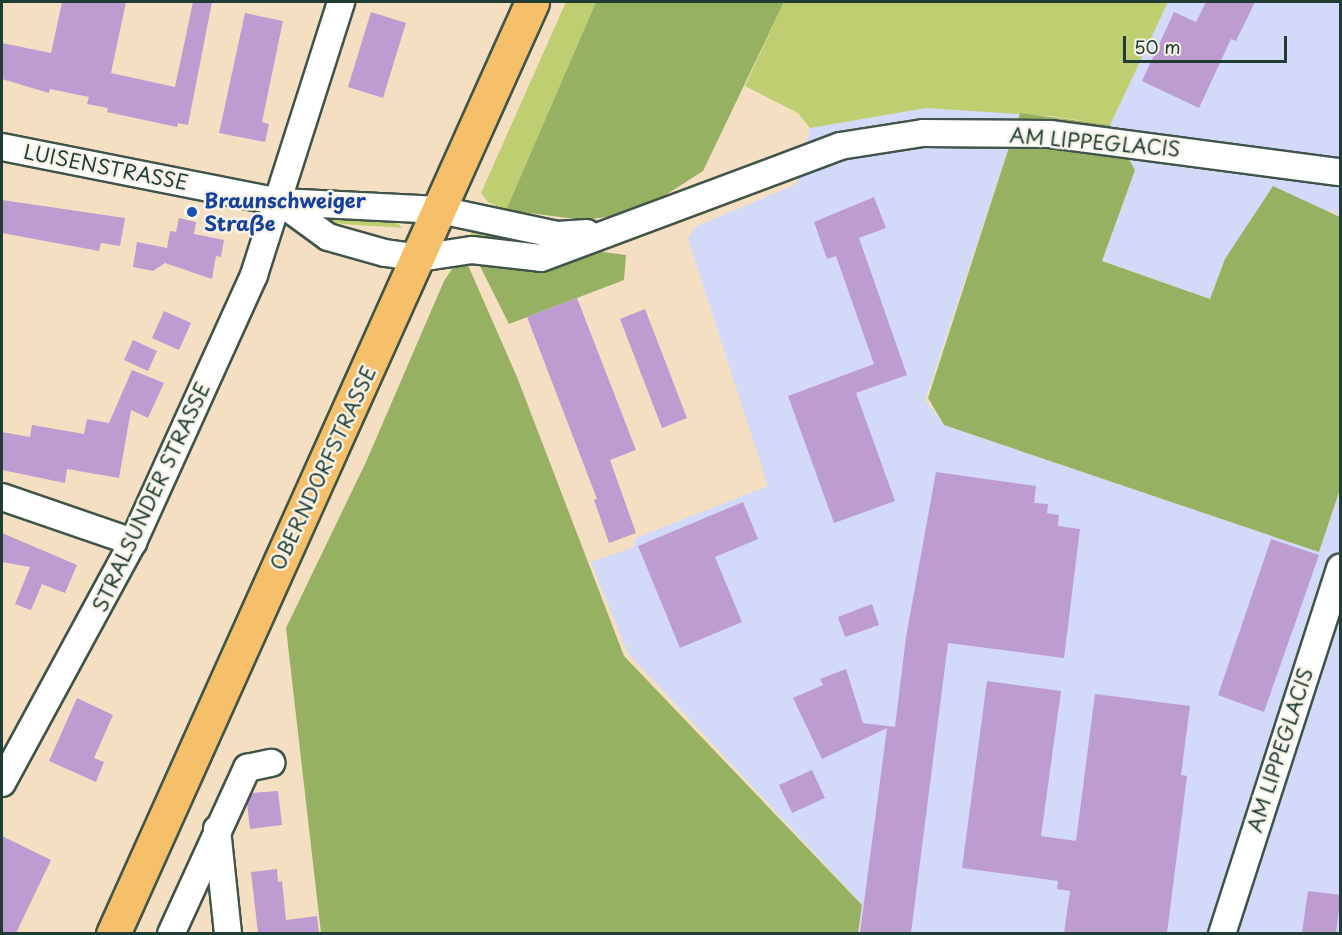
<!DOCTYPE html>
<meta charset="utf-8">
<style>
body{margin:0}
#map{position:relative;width:1342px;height:935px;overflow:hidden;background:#f4dfc3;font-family:"Playpen Sans",sans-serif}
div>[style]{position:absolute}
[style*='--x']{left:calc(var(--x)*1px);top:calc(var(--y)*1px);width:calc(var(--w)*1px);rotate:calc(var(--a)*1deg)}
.built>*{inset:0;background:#d2d9f9}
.green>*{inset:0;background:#bfce71}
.forest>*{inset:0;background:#97b163}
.building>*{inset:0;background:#bd9dd1}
.roads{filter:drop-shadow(2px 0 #3f5549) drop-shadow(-2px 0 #3f5549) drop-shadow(0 2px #3f5549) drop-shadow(0 -2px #3f5549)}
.street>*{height:26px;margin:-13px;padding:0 13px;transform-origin:13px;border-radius:13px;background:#fff}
.primary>*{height:33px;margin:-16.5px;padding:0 16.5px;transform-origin:16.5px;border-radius:16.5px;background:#f6c06b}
.dots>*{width:16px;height:16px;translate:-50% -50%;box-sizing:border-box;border:3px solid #f7f3e8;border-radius:50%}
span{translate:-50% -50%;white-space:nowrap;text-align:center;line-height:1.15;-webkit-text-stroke:5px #f7f3e8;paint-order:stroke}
.street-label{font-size:20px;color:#1f3d34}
.transit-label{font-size:20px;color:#164399;font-weight:700}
.left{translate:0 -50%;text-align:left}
.frame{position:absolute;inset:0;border:3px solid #1f3d34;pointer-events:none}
.scale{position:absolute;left:1123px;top:36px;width:164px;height:27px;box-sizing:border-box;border:3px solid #1f3d34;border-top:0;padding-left:8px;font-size:18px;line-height:21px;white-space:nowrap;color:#1f3d34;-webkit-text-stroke:4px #f7f3e8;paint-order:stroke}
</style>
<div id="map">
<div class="built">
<div style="clip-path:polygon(1168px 2px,1340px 2px,1340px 217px,1331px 210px,1225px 259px,1211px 299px,1102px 261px,1135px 171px,1110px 125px)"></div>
<div style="clip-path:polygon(926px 108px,1020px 113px,925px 400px,944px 425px,1319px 552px,1340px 489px,1340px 933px,858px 933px,862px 904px,628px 653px,591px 562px,634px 547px,636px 538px,768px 486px,688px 239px,695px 227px,797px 184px,810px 128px)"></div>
</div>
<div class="green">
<div style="clip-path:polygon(566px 2px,596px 2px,506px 210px,488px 202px,481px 193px)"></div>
<div style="clip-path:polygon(784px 2px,1168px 2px,1110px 125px,1050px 116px,926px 108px,810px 128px,798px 113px,745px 86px)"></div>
<div style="clip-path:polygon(328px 215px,397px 222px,402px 228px,331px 223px)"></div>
<div style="clip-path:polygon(476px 231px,524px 239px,546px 241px,540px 248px,469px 238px,471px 232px)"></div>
</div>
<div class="forest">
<div style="clip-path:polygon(596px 2px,784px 2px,703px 171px,661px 198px,623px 215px,583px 220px,506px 210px)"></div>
<div style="clip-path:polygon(1020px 113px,1110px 125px,1135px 170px,1102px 261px,1210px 299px,1225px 259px,1273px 186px,1340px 217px,1340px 489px,1319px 552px,944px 425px,928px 398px)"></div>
<div style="clip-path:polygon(588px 250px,626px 255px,624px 280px,509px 324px,478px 262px)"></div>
<div style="clip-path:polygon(467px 263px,517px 377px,624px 656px,862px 905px,858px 933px,321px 933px,286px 628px,366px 462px,444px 281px,454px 266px)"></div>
</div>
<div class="building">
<div style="clip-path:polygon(62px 2px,126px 2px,111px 73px,175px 87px,193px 2px,212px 2px,188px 125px,178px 123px,177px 127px,107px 112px,108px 108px,87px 104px,89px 97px,50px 89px,49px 93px,2px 79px,2px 43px,51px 53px)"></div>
<div style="clip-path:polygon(1206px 2px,1255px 2px,1236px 41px,1231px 39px,1199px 108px,1142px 81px,1174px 12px,1196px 22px)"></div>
<div style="clip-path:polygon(371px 12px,406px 23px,383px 98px,348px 87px)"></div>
<div style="clip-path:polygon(245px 13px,283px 21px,262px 122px,269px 124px,265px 142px,219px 133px)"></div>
<div style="clip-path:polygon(874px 197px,886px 228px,859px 238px,907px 375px,856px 393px,895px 501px,834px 523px,788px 396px,874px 364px,836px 256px,827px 259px,814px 222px)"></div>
<div style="clip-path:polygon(2px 200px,125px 218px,120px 246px,101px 243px,99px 251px,2px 233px)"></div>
<div style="clip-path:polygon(179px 218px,196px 222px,194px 234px,224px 240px,221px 257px,216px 256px,212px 279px,165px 263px,153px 271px,133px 267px,137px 242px,167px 248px,170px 231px,176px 232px)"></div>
<div style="clip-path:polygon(577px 298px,636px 450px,610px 460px,636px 533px,609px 543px,594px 500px,597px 499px,527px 317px)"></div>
<div style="clip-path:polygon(645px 309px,687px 418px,662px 428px,620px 319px)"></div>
<div style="clip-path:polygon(164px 311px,191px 323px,179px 350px,152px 338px)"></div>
<div style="clip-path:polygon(133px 340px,157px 351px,148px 371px,124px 360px)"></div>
<div style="clip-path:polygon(132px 370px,164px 383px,148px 418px,131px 410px,119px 478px,67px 469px,65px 483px,2px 470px,2px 432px,30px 437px,32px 425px,84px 434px,87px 419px,109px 423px)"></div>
<div style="clip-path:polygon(936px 472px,1036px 486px,1034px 503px,1048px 504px,1047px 513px,1059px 515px,1058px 526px,1080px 529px,1064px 658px,948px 643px,911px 933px,860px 933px,887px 728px,822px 759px,793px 698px,823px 685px,820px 679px,846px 669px,863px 723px,895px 727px,906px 637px)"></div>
<div style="clip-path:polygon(743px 502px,758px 539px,715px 557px,742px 622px,680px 648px,638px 546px)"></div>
<div style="clip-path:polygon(2px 533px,77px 565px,65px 593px,42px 584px,31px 610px,15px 604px,30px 567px,2px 562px)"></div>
<div style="clip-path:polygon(1271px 539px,1319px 555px,1264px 712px,1218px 695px)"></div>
<div style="clip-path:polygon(872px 604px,879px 625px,845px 637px,838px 617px)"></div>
<div style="clip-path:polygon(987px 681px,1061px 691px,1041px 836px,1076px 841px,1095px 694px,1190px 706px,1181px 775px,1187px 776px,1167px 933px,1064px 933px,1070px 891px,1057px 889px,1058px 881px,962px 868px)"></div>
<div style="clip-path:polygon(77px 698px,113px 715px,94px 758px,104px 762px,96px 782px,49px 761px)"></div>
<div style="clip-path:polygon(812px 770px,825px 798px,792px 813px,779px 785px)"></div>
<div style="clip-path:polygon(278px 791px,282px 825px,250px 829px,247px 803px,252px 793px)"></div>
<div style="clip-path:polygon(2px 836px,51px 860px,16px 933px,2px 933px)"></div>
<div style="clip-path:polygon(277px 869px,278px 882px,282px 881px,286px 920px,317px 916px,319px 933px,258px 933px,251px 872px)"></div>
<div style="clip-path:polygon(1308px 891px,1341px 895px,1336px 933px,1302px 933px)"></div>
</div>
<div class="roads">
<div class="street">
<div style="--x:2;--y:147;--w:283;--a:11.2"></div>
<div style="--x:280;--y:202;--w:160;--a:2.9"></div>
<div style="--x:440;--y:210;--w:121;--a:12"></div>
<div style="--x:558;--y:235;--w:29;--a:-4"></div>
<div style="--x:280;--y:202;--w:59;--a:36.1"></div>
<div style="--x:328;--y:237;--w:59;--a:15.7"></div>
<div style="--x:385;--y:253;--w:34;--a:8"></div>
<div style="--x:419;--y:258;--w:54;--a:-8.6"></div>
<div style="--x:472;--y:250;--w:69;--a:6.6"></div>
<div style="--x:541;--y:258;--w:319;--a:-20.5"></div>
<div style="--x:840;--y:146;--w:84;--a:-8.9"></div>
<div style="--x:923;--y:133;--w:127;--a:0.5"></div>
<div style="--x:1050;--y:134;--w:292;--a:7.5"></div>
<div style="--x:2;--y:497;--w:139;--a:19"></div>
<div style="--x:2;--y:783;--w:274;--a:-61.5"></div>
<div style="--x:133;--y:542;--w:293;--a:-65.6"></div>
<div style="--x:254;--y:275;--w:287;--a:-72.3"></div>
<div style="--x:217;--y:829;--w:106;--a:84"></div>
<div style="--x:171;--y:934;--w:183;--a:-65.4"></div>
<div style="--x:247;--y:768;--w:25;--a:-12"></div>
<div style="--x:1222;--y:934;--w:385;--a:-72.1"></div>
</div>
<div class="primary">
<div style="--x:113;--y:934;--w:1022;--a:-65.79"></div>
</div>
</div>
<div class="dots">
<div style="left:192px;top:212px;background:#1a4fb4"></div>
</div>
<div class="street-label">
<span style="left:1095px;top:142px;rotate:5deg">AM LIPPEGLACIS</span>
<span style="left:106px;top:167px;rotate:11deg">LUISENSTRASSE</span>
<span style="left:323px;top:468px;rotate:-65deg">OBERNDORFSTRASSE</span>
<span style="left:151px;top:497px;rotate:-65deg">STRALSUNDER STRASSE</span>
<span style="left:1280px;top:750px;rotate:-72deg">AM LIPPEGLACIS</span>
</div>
<div class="transit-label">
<span class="left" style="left:204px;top:212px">Braunschweiger<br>Straße</span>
</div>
<div class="frame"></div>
<div class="scale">50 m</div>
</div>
